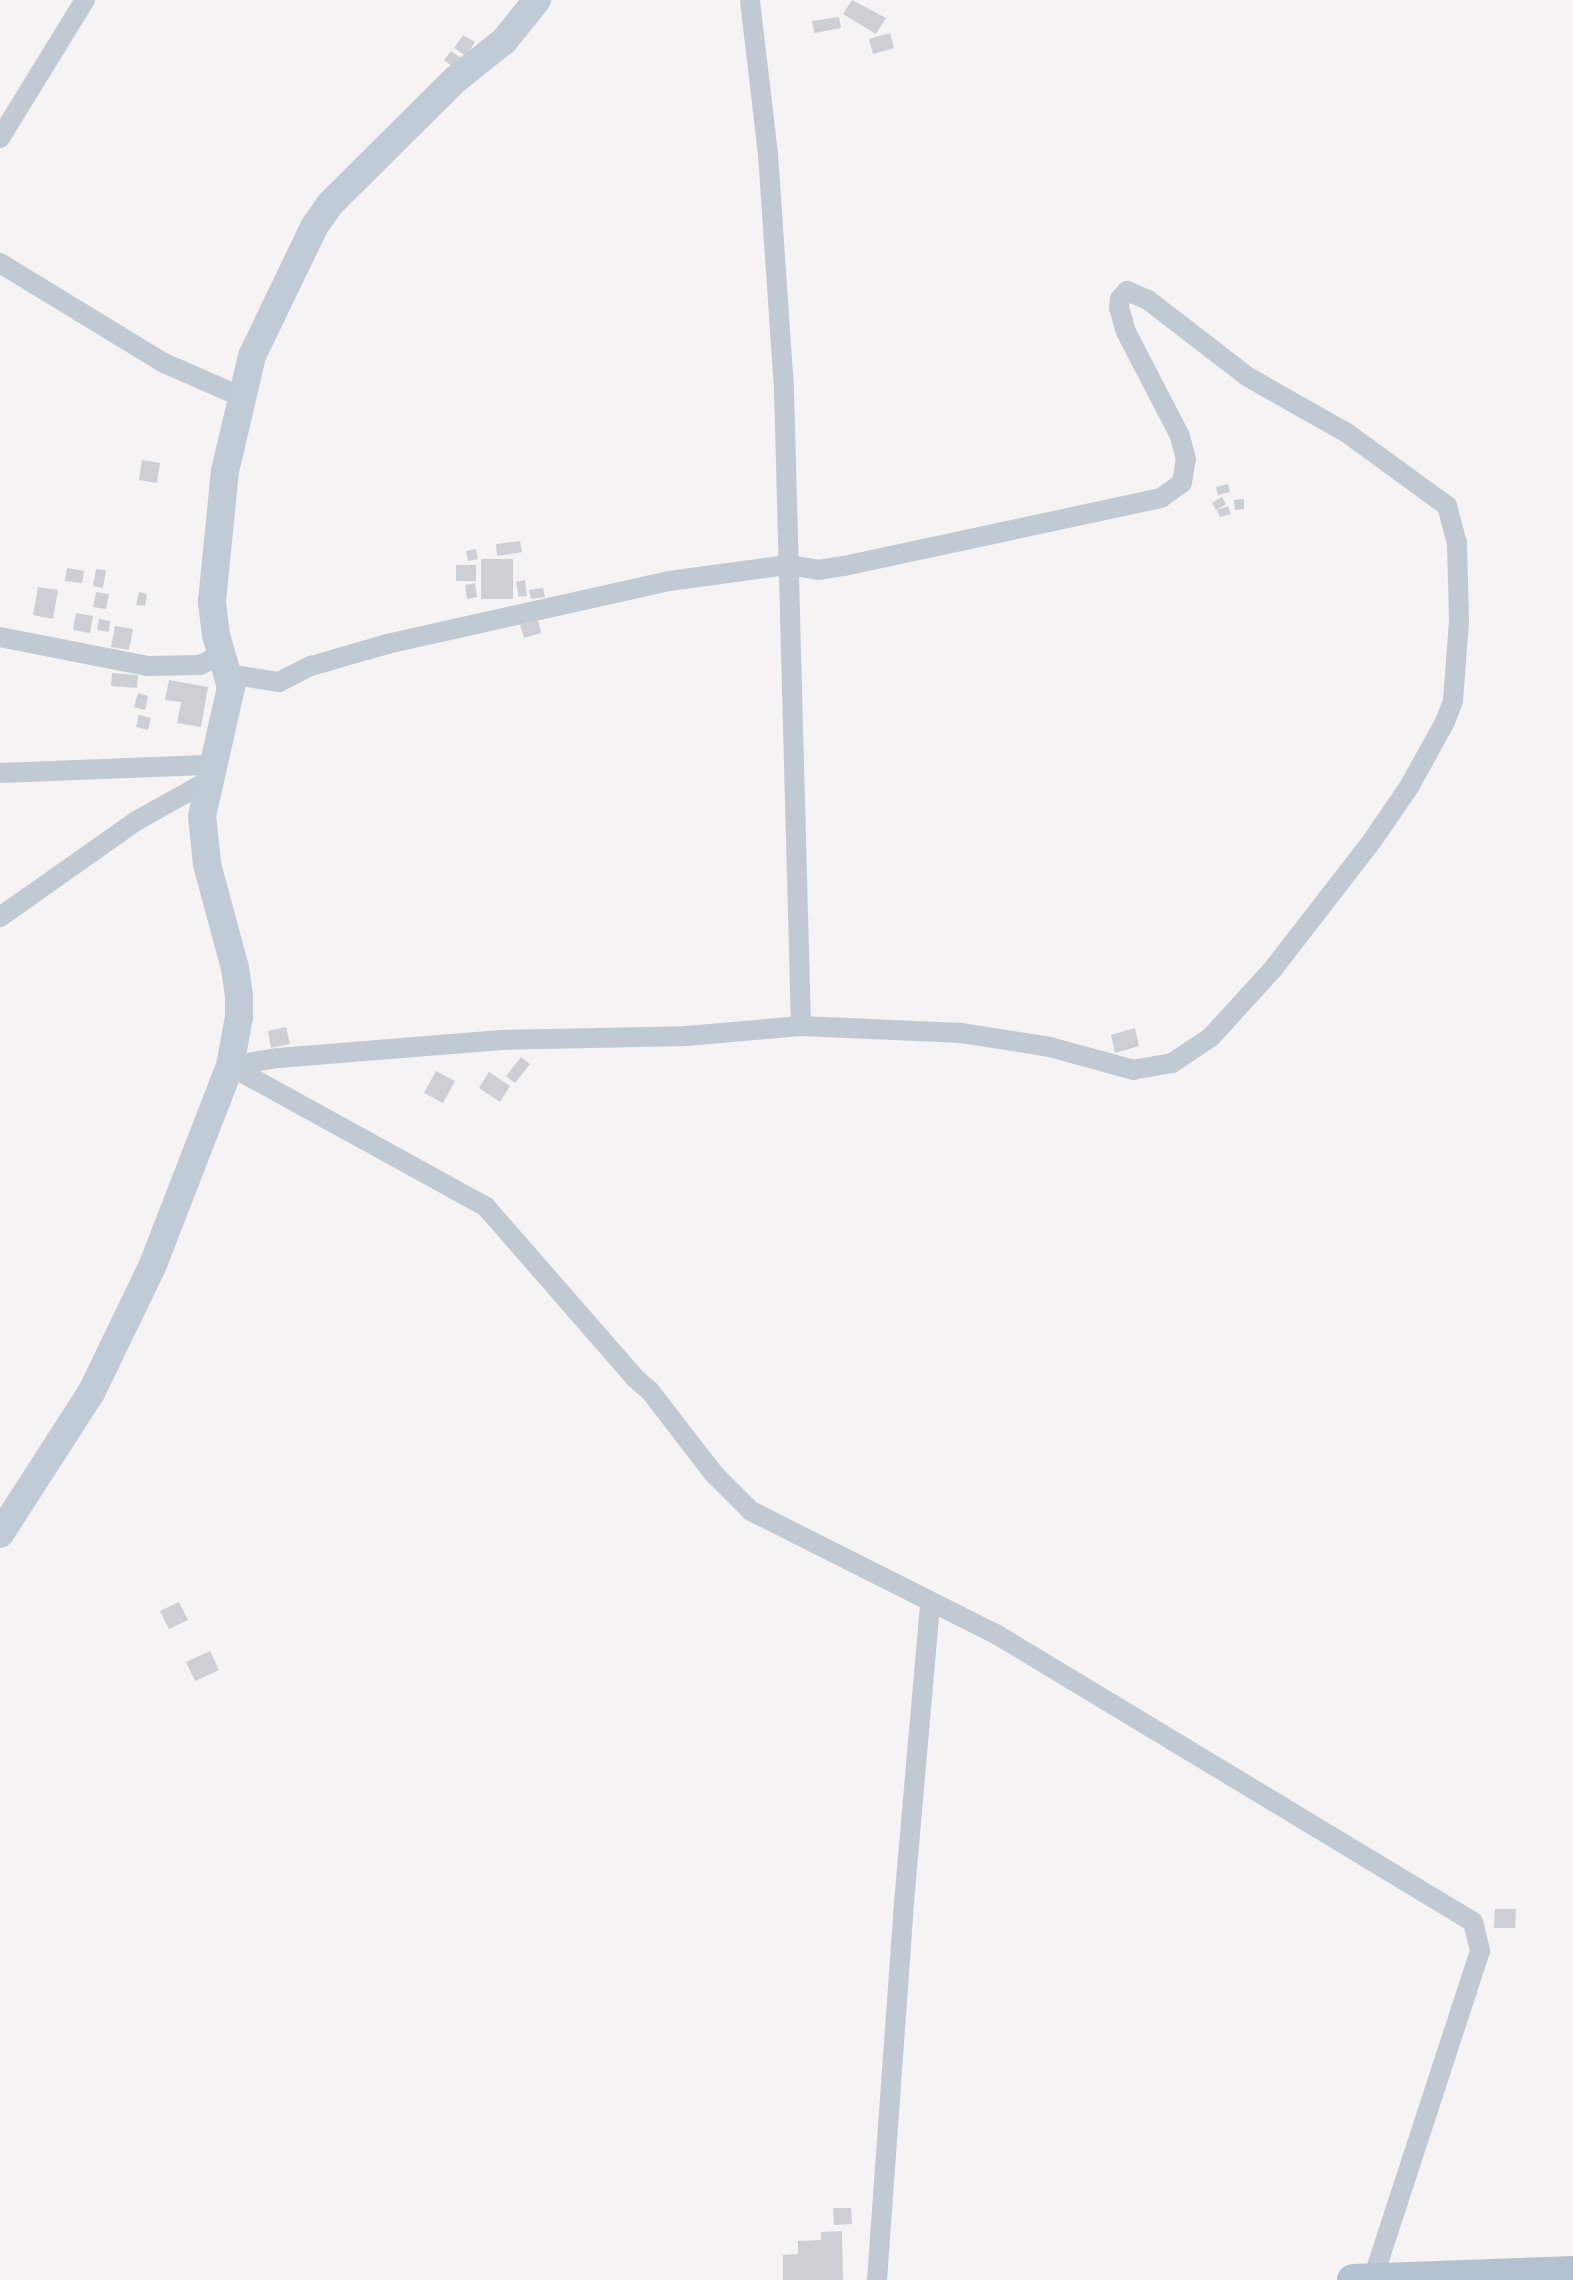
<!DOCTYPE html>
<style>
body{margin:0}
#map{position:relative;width:1573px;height:2280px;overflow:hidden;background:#f5f3f3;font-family:Lato,sans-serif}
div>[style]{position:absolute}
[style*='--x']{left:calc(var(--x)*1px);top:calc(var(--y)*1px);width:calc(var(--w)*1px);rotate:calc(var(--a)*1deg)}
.building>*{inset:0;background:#cdcfd5}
.street>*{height:20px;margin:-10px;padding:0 10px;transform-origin:10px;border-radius:10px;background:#c1cad2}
.secondary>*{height:28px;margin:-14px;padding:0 14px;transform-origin:14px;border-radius:14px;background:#c1cbd6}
.primary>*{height:32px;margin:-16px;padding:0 16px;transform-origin:16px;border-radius:16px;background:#b3c2d1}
span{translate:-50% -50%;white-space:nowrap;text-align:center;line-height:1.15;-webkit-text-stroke:8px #fff;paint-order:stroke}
</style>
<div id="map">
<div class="building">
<div style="clip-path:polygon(852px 0,886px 18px,876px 34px,843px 14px)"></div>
<div style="clip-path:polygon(839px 17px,841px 28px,814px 33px,812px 21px)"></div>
<div style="clip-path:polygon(890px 33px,894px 48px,873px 54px,869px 39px)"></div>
<div style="clip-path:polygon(463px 35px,475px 42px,466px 56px,454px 48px)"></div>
<div style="clip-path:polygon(451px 51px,461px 58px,454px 68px,444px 60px)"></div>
<div style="clip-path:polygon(142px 460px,160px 463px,157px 483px,139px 480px)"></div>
<div style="clip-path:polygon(1228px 484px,1230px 492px,1218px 495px,1216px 487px)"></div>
<div style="clip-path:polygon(1222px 497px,1226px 504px,1216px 510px,1212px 503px)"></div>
<div style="clip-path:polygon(1244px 499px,1244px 509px,1235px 510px,1234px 500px)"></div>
<div style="clip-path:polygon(1228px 506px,1231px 514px,1220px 517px,1217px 510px)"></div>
<div style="clip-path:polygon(520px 541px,522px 552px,497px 556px,496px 544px)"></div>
<div style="clip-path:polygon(476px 549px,478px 559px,468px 561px,466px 551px)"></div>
<div style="clip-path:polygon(481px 559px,513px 559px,513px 599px,481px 599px)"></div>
<div style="clip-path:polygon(456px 565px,476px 565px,476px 581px,456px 581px)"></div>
<div style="clip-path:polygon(67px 568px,84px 571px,82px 583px,65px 581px)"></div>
<div style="clip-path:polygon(96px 569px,106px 570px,103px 588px,93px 586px)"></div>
<div style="clip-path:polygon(525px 580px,527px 596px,519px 597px,516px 582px)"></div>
<div style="clip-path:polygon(475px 583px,477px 597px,467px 599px,465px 585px)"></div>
<div style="clip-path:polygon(38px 587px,58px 590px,53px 619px,33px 615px)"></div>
<div style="clip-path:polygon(543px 588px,545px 597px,531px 599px,529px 590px)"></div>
<div style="clip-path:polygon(96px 592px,109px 594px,106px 609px,93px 607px)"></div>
<div style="clip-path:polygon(139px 592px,147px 594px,145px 606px,136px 605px)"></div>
<div style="clip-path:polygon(76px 613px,93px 616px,90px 633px,73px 630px)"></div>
<div style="clip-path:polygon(99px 619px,110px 621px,109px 632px,97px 630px)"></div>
<div style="clip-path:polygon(538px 620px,541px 633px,524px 638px,520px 625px)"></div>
<div style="clip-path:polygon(115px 626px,133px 629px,129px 650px,111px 647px)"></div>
<div style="clip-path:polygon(112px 673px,138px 675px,137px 688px,111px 686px)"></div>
<div style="clip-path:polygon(169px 680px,208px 687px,201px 727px,177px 723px,181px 702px,165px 700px)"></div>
<div style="clip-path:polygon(138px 693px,148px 696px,145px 710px,134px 707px)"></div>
<div style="clip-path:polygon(139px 715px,151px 718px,148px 730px,136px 727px)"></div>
<div style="clip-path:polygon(286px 1027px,290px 1044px,271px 1048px,268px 1031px)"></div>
<div style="clip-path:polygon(1135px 1028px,1139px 1046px,1115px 1053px,1111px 1035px)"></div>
<div style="clip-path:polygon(521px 1057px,530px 1064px,515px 1083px,506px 1076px)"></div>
<div style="clip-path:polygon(436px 1071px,455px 1081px,443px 1103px,424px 1093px)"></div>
<div style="clip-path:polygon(489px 1072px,510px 1086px,500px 1102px,479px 1088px)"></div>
<div style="clip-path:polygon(179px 1602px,188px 1620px,169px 1629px,160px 1611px)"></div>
<div style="clip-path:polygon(210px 1651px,219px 1670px,195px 1681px,186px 1662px)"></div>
<div style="clip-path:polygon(1495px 1909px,1516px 1909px,1515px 1928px,1494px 1928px)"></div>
<div style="clip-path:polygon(833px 2208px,851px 2208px,852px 2224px,834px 2225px)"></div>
<div style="clip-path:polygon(842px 2231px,843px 2280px,783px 2280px,783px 2255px,798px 2254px,798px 2241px,821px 2240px,821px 2232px)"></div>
</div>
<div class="street">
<div style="--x:0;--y:138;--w:162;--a:-58.4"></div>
<div style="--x:0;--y:263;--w:192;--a:31.4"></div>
<div style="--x:164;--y:363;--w:85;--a:23.6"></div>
<div style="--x:0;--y:637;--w:151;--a:11.1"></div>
<div style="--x:148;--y:666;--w:52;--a:-1.1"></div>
<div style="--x:200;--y:665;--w:25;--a:-26"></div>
<div style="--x:229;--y:674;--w:51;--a:9.1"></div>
<div style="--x:279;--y:682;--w:36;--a:-27"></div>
<div style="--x:311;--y:666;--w:79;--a:-16.1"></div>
<div style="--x:387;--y:644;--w:289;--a:-12.6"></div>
<div style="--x:669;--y:581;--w:120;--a:-7.7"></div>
<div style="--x:788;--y:565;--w:30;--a:9"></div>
<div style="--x:818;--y:570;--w:26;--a:-9"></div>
<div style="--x:844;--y:566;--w:324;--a:-12.1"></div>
<div style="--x:1161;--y:498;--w:26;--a:-36"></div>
<div style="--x:1182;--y:483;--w:24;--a:-81"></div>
<div style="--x:1186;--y:459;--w:24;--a:-105"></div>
<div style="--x:1180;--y:436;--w:117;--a:-117.4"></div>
<div style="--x:1126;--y:332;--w:25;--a:-106"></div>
<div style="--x:1119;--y:308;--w:9;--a:-84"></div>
<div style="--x:1120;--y:299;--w:11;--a:-49"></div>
<div style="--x:1127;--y:291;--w:23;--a:23"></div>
<div style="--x:1148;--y:300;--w:126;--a:37.6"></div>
<div style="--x:1248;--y:377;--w:114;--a:29.5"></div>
<div style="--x:1347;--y:433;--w:124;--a:36.1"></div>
<div style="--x:1447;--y:506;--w:38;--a:75"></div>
<div style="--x:1457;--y:543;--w:78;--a:88.5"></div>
<div style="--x:1459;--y:621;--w:80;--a:94.3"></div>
<div style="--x:1453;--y:701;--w:22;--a:111"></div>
<div style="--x:1445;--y:722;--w:74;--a:119"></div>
<div style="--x:1409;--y:787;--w:65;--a:124.4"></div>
<div style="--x:1372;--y:841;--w:162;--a:127.7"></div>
<div style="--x:1273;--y:969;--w:92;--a:132.4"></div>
<div style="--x:1211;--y:1037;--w:47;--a:146.3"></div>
<div style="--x:1172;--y:1063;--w:39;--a:170"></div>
<div style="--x:1134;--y:1070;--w:87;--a:-164.7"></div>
<div style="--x:1050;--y:1047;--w:89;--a:-171"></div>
<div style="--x:962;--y:1033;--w:161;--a:-177.5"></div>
<div style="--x:0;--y:773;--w:212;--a:-2.2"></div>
<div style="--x:0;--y:917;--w:166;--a:-35.2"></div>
<div style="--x:136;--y:821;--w:82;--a:-29.1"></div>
<div style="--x:230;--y:1066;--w:292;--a:28.8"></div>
<div style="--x:486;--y:1207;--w:227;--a:48.9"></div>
<div style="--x:635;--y:1378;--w:20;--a:41"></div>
<div style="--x:650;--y:1391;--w:105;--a:52.4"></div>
<div style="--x:714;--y:1474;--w:52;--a:45"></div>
<div style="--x:751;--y:1511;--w:274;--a:26.7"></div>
<div style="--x:996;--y:1634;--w:557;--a:31.12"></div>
<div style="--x:1473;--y:1922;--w:30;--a:76"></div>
<div style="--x:1480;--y:1951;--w:345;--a:108.1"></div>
<div style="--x:230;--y:1066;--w:49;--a:-9.5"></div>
<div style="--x:278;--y:1058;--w:224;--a:-4.6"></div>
<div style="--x:501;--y:1040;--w:185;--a:-1.2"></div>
<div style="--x:686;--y:1036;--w:115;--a:-5"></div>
<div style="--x:801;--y:1026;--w:637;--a:-91.53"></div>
<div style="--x:784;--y:389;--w:236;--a:-93.9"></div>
<div style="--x:768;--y:154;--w:155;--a:-96.7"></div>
<div style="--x:877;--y:2280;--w:367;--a:-85.9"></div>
<div style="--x:903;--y:1914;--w:312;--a:-85"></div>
</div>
<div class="secondary">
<div style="--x:0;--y:1534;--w:168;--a:-57.2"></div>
<div style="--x:91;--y:1393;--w:140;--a:-64.2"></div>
<div style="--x:152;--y:1267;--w:216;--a:-68.8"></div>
<div style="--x:230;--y:1066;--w:50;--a:-79.6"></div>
<div style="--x:239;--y:1017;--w:21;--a:-90"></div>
<div style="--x:239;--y:996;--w:28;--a:-98"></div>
<div style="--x:235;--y:968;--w:108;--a:-105.1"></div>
<div style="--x:207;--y:864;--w:48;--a:-95.9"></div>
<div style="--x:202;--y:816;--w:132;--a:-77.3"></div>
<div style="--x:231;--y:687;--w:54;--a:-106.1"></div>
<div style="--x:216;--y:635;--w:34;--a:-97"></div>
<div style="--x:212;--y:601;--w:131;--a:-84.3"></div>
<div style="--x:225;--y:471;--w:118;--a:-76.8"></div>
<div style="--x:252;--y:356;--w:143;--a:-64.3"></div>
<div style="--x:314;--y:227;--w:29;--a:-55"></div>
<div style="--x:331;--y:203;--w:176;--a:-44.8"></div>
<div style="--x:456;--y:79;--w:61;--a:-38.4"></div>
<div style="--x:504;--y:41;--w:53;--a:-51.2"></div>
</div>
<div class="primary">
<div style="--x:1353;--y:2280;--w:220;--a:-2.1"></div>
</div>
</div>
